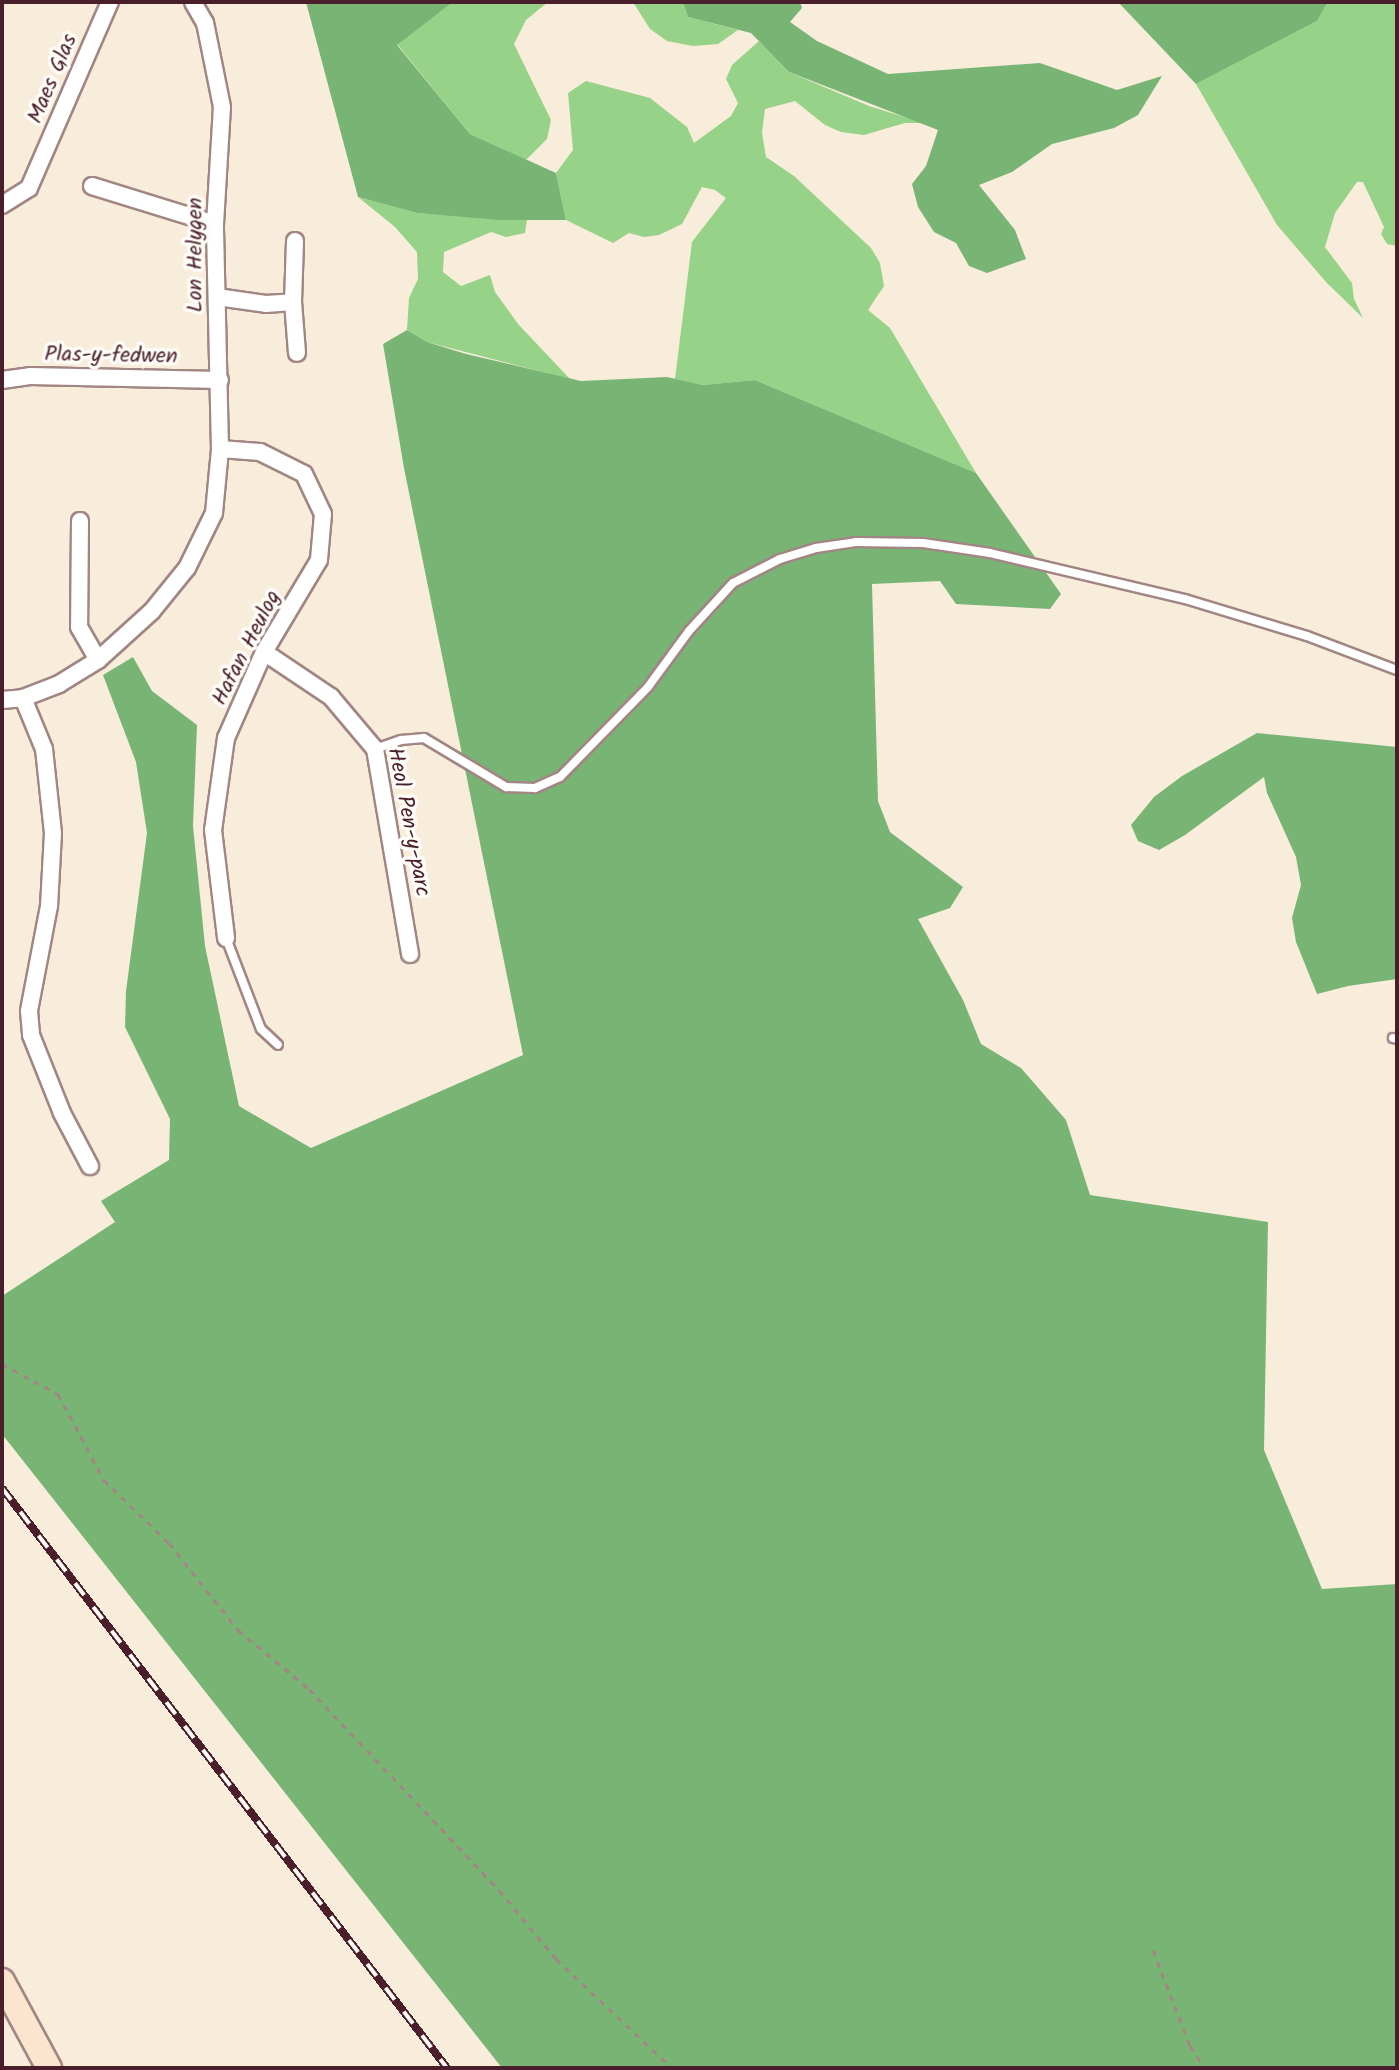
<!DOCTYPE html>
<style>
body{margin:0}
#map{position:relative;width:1399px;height:2070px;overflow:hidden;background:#f8ecdb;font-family:Kalam,sans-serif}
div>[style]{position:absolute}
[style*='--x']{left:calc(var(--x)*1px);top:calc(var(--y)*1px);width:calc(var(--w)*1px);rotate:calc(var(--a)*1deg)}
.green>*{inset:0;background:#96d388}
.forest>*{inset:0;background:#78b574}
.path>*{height:3px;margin-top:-1.5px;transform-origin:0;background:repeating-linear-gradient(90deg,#a18683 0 6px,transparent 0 12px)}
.roads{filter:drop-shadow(2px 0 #a18683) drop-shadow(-2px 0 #a18683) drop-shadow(0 2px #a18683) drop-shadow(0 -2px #a18683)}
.lane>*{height:8px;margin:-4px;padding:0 4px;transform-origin:4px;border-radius:4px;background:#fff}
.street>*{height:16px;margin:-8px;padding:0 8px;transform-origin:8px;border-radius:8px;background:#fff}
.secondary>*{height:24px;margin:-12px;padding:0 12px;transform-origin:12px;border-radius:12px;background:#fbe5cf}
.rail>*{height:8px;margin-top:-4px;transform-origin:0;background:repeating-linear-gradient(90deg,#fdfcf7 0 15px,#4a1f2b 0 30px);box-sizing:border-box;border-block:2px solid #4a1f2b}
span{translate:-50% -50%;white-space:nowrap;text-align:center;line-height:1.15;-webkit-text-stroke:7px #fdfcf7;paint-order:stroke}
.street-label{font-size:22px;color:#4a1f2b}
.frame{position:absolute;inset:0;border:4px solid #4a1f2b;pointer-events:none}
</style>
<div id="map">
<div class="green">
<div style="clip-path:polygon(453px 2px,548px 2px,526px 20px,514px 44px,551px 120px,547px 139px,526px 160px,470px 134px,397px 44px)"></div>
<div style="clip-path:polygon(633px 2px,683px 2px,688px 17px,738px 30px,718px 44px,693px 46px,667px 41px,650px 29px)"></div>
<div style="clip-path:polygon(1328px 2px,1397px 2px,1397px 246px,1387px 244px,1381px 234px,1384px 227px,1363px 182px,1357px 182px,1335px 213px,1325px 247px,1352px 283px,1354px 299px,1363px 318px,1326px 282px,1277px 225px,1196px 84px,1317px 21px)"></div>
<div style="clip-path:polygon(759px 41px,789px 72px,869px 106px,924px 123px,905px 123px,864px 135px,841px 132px,825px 125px,795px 101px,765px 109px,762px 133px,766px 157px,794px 176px,871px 248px,880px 263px,884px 286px,868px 310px,890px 328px,976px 473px,755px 380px,703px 385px,675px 379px,692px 242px,726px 198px,715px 190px,702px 187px,682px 224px,659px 235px,644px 237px,629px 233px,613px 243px,566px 220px,556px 173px,573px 150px,568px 93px,586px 81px,650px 98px,687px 127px,694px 143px,731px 116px,738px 103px,726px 79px,732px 65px)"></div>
<div style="clip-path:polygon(358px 197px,417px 213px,527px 220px,525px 233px,506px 237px,491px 232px,444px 252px,443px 272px,461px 286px,490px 275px,495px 292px,518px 324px,570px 379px,427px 342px,407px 330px,409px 298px,418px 279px,417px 252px,395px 227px)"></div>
</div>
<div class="forest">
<div style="clip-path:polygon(306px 2px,453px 2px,397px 45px,470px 134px,556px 173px,566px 220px,500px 220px,417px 213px,358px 197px)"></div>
<div style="clip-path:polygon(683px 2px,800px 2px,802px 8px,790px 22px,817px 41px,888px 74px,1040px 63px,1117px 90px,1162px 76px,1138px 115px,1114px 128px,1052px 144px,1012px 172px,979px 185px,1015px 230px,1026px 259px,987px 273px,969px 266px,956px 243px,934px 232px,918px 207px,912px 184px,926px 166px,938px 130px,789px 72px,751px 33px,688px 17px)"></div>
<div style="clip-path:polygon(1118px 2px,1328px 2px,1317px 21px,1196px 84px)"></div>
<div style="clip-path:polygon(407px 330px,427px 342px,466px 354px,581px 381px,667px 377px,703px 385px,755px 380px,976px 473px,1061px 594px,1050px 609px,956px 604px,940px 581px,872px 584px,878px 801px,890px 832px,963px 887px,950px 908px,918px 919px,963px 1000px,981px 1044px,1021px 1068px,1066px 1120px,1090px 1195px,1268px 1222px,1264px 1450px,1322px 1589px,1397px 1584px,1397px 2068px,502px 2068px,2px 1434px,2px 1296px,115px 1222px,101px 1201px,169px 1160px,170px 1119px,125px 1027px,126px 991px,147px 833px,136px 762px,103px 675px,133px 657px,152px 691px,197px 725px,193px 826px,205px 946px,239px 1106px,311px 1148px,523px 1055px,404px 468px,383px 344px)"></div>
<div style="clip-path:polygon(1257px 733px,1397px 747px,1397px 979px,1348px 986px,1317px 994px,1296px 942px,1292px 918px,1301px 885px,1296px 857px,1267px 793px,1264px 777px,1185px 835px,1159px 850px,1138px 841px,1131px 825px,1154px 797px,1182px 776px)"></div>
</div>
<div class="path">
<div style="--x:2;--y:1364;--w:64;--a:28.2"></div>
<div style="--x:58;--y:1394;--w:98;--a:61.9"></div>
<div style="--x:104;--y:1480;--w:91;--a:44.1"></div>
<div style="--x:169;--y:1543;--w:111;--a:51.6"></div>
<div style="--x:238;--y:1630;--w:92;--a:39.7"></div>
<div style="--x:309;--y:1689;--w:277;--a:46.6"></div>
<div style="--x:499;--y:1890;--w:89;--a:50.4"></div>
<div style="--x:556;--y:1959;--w:159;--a:43.2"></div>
<div style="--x:1153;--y:1950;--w:103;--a:68.9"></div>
<div style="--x:1190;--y:2046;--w:27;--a:56"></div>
</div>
<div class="roads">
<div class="lane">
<div style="--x:375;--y:749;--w:28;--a:-19"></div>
<div style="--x:401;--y:740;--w:23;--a:-5"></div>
<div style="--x:424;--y:738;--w:96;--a:30.9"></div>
<div style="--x:506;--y:787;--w:29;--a:2"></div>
<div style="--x:535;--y:788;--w:27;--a:-24"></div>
<div style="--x:560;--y:777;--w:126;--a:-45.6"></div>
<div style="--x:648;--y:687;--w:69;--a:-53.8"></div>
<div style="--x:689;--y:631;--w:65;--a:-47.5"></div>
<div style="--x:733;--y:583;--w:53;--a:-27.1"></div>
<div style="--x:780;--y:559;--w:38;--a:-17"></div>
<div style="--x:816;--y:548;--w:40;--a:-8.5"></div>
<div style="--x:856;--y:542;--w:67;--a:0.9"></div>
<div style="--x:923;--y:543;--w:68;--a:8.5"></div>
<div style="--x:990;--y:553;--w:200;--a:13.3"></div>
<div style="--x:1185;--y:599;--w:127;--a:16.9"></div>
<div style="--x:1307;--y:636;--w:96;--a:20.7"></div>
<div style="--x:226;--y:938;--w:97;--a:69"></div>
<div style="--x:261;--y:1029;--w:23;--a:43"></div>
<div style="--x:1393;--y:1038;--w:4;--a:14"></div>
</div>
<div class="street">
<div style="--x:92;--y:186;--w:129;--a:17.2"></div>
<div style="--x:2;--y:205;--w:32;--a:-32"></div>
<div style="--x:29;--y:188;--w:203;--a:-66.5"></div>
<div style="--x:217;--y:297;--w:49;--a:8.1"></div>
<div style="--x:266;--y:304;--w:27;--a:-4"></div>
<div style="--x:293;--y:302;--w:61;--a:-88.1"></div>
<div style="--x:293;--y:302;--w:51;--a:85.5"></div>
<div style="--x:2;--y:380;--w:28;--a:-8"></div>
<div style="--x:30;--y:376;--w:190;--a:1.2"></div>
<div style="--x:220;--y:449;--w:40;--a:4.3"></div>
<div style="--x:260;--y:452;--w:49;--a:26.6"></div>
<div style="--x:304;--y:474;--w:44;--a:64.6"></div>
<div style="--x:323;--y:514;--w:46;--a:95"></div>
<div style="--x:319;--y:560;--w:107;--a:120.9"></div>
<div style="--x:264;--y:652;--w:94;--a:113.8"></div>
<div style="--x:226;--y:738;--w:93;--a:98"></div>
<div style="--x:213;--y:830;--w:109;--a:83.1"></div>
<div style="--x:80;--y:521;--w:106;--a:90.5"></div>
<div style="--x:79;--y:627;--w:38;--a:60"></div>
<div style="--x:264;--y:652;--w:81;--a:33.9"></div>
<div style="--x:331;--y:697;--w:68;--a:49.8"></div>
<div style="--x:375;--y:749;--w:208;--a:80.3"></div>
<div style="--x:23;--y:698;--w:55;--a:67.6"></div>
<div style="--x:44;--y:749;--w:84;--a:83.9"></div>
<div style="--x:53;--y:833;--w:73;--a:93.1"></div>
<div style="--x:49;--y:906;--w:107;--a:100.8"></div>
<div style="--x:29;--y:1011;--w:24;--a:85"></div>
<div style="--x:31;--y:1035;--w:84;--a:68.3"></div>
<div style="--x:62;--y:1113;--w:60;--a:62.2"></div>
<div style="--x:2;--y:700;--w:21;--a:-5"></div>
<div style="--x:23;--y:698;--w:39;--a:-21"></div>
<div style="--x:59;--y:684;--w:46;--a:-31.6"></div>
<div style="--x:98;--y:660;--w:73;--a:-42.2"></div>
<div style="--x:152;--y:611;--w:55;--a:-50.9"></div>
<div style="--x:187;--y:568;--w:61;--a:-63.9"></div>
<div style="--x:214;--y:513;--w:64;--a:-84.6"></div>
<div style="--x:220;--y:449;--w:225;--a:-91.3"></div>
<div style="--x:215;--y:224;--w:117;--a:-86.6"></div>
<div style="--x:222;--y:107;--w:86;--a:-101.4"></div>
<div style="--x:205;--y:23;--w:24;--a:-120"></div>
</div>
<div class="secondary">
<div style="--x:2;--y:1981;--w:99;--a:61.6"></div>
</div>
</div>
<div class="rail">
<div style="--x:2;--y:1488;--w:731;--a:52.5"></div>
</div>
<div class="street-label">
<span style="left:53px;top:79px;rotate:-67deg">Maes Glas</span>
<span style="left:196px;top:255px;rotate:-90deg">Lon Helygen</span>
<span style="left:111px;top:356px;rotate:1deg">Plas-y-fedwen</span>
<span style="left:247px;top:648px;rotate:-63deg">Hafan Heulog</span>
<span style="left:408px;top:822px;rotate:79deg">Heol Pen-y-parc</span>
</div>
<div class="frame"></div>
</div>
